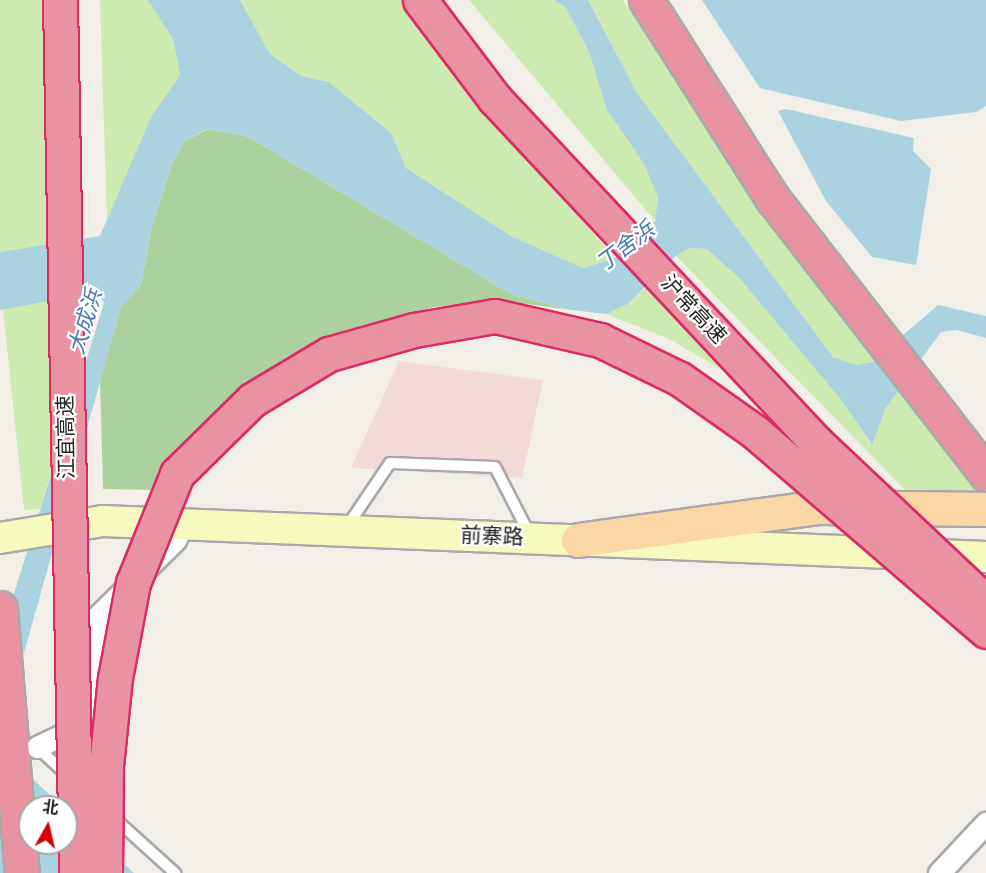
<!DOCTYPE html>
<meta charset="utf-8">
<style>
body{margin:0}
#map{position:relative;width:986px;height:873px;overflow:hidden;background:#f2efe9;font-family:"Sofia Sans Condensed","Noto Sans SC",sans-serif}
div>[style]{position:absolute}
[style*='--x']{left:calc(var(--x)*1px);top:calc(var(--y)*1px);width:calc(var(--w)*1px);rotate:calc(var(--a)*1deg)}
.commercial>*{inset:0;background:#f2dad9}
.grass>*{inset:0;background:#cdebb0}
.forest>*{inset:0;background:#add19e}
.water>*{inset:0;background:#aad3df}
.roads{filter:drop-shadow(2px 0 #a9a9a9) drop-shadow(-2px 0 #a9a9a9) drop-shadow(0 2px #a9a9a9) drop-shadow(0 -2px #a9a9a9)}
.lane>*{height:10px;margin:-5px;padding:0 5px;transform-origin:5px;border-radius:5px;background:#fff}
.street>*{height:21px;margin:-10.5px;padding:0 10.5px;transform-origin:10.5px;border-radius:10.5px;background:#fff}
.secondary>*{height:30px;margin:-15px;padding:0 15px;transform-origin:15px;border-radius:15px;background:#f7fabf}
.primary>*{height:33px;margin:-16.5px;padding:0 16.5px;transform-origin:16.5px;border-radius:16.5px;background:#fcd6a4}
.highway>*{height:33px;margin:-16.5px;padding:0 16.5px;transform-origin:16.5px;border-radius:16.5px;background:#e892a2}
.bridges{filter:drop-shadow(2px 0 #dc2a67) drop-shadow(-2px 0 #dc2a67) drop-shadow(0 2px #dc2a67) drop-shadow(0 -2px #dc2a67)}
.highway-bridge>*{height:33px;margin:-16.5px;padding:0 16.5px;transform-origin:16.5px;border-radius:16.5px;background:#e892a2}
span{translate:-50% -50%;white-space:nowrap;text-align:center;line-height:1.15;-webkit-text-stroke:4.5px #fff;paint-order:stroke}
.street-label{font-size:21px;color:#222}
.water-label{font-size:22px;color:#4a7aab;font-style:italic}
.north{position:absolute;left:18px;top:795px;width:60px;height:60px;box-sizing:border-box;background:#fff;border:2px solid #a7a7a7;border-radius:50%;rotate:8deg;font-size:16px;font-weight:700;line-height:24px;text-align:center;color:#222}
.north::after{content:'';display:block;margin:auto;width:21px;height:27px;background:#d40000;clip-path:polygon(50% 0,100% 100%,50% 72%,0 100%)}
</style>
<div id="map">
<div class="commercial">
<div style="clip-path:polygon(399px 361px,543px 380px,522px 478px,351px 468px)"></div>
</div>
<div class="grass">
<div style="clip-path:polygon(0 0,52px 0,54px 244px,0 252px)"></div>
<div style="clip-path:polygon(100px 0,148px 0,153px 4px,173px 39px,180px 75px,151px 117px,107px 222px)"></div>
<div style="clip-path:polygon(240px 0,401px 0,449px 68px,615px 258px,583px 268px,511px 236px,406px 168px,391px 133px,329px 82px,301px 76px,270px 54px)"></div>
<div style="clip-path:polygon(469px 0,554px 0,566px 8px,589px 52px,607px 110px,644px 164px,658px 196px,655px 221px)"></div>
<div style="clip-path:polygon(588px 0,623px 0,734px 172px,877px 358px,872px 362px,857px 365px,833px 357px,637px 93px)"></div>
<div style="clip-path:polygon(690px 248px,707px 249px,740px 279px,842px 401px,871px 445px,885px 409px,900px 387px,986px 496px,909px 494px,676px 256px)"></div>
<div style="clip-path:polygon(646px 287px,724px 371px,669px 339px,606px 314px,628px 304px)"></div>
<div style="clip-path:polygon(52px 300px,57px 452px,40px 509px,24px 510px,3px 309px)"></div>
</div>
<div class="forest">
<div style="clip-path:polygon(208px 129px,249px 137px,513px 295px,572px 310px,505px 301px,435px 307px,346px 330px,278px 367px,154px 490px,103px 489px,100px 380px,121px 307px,141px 285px,152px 225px,172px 163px,185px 141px)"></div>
</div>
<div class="water">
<div style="clip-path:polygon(148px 0,240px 0,270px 54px,301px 76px,329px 82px,391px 133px,406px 168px,511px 236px,583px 268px,615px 258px,655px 221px,658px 197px,644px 164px,607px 110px,589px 52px,566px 8px,554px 0,588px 0,637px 93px,833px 357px,857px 365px,872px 362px,938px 305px,986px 316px,986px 338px,957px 330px,941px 332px,885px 409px,872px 445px,842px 401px,740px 279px,707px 249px,690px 248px,676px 256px,628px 304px,606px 314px,572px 310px,513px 295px,249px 137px,207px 129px,185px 141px,172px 163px,152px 225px,141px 285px,121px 307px,13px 692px,0 639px,104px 303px,98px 292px,0 310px,0 252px,100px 236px,151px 117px,180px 75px,173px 39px)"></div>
<div style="clip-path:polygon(702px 0,986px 0,986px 106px,976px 112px,901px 121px,760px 88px)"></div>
<div style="clip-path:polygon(786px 109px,914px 138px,913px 151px,931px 169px,916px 265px,872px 257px,826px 201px,778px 111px)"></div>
<div style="clip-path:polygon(0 749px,63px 807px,30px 807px,30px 843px,66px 843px,66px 810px,134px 873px,0 873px)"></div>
</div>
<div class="roads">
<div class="lane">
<div style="--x:346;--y:528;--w:78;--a:-55.9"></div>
<div style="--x:390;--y:463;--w:105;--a:2.2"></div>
<div style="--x:495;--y:467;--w:76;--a:62.8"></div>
<div style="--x:37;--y:747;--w:42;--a:43.1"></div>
<div style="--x:113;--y:817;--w:84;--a:42.1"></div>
</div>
<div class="street">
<div style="--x:37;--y:747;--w:51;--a:-25.6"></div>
<div style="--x:83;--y:725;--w:109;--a:-82.6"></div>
<div style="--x:97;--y:617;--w:110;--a:-44.6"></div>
<div style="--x:175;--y:540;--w:18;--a:-63"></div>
<div style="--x:939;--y:873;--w:69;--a:-46.8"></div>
</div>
<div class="secondary">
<div style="--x:0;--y:538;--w:104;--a:-9.4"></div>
<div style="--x:103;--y:521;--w:884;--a:2.33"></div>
</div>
<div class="primary">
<div style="--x:578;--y:540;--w:243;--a:-7.8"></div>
<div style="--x:819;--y:507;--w:167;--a:0.7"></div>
</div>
<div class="highway">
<div style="--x:646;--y:0;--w:236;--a:57.5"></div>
<div style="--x:773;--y:199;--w:348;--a:52.2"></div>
<div style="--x:0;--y:608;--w:266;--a:85.3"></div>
</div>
</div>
<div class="bridges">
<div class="highway-bridge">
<div style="--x:60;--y:0;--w:873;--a:88.95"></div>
<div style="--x:420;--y:0;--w:124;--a:52.9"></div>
<div style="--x:495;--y:99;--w:471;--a:46.9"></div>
<div style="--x:817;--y:443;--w:232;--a:43.3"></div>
<div style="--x:105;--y:873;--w:107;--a:-89.5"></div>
<div style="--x:106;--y:766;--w:88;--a:-84.2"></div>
<div style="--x:115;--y:678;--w:97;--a:-79.3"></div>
<div style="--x:133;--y:583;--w:118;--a:-68"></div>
<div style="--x:177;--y:474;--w:105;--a:-44.6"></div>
<div style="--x:252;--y:400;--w:90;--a:-30.9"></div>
<div style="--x:329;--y:354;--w:88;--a:-15.8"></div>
<div style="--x:414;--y:330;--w:82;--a:-9.8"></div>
<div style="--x:495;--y:316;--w:108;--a:12.9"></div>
<div style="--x:600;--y:340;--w:89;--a:26"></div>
<div style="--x:680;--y:379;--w:92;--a:35.2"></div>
<div style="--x:755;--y:432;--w:305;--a:40.7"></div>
</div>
</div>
<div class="street-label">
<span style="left:693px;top:310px;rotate:47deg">沪常高速</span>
<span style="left:67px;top:437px;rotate:-91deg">江宜高速</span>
<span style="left:492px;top:537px;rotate:2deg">前寨路</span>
</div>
<div class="water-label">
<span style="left:626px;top:247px;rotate:-37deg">丁舍浜</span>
<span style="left:86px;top:322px;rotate:-73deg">大成浜</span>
</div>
<div class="north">北</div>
</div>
